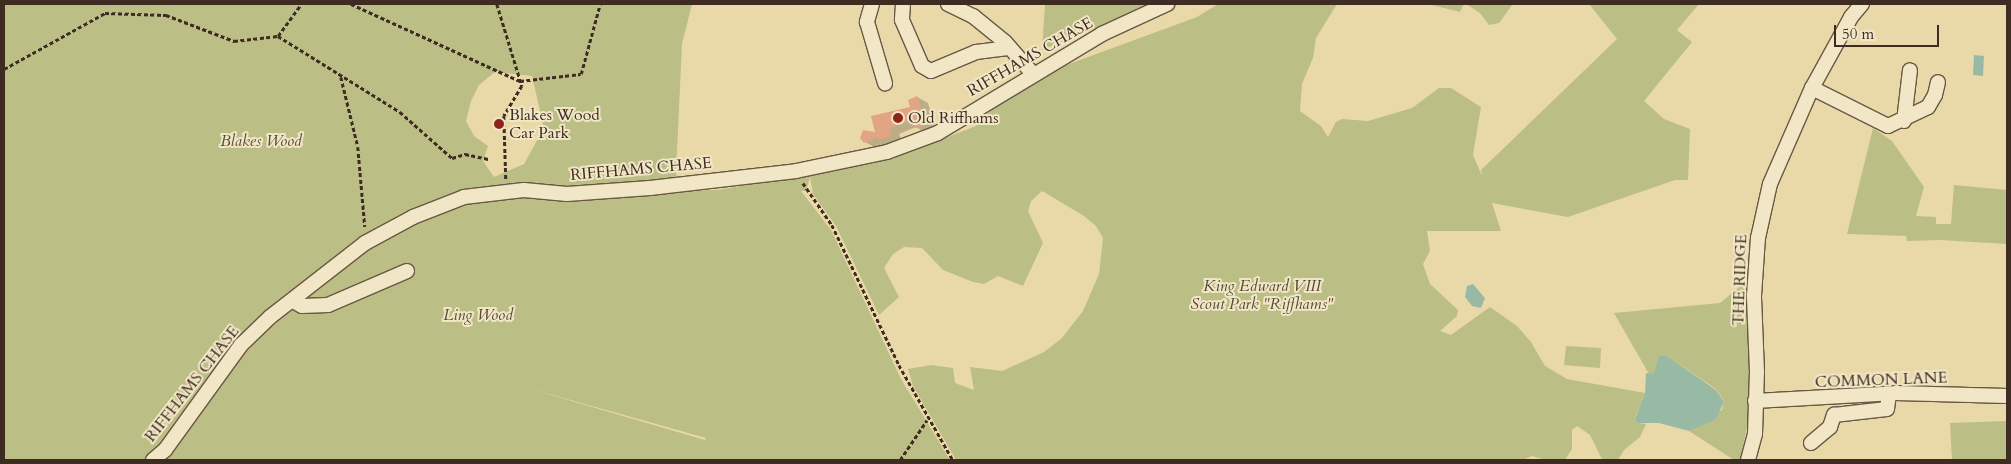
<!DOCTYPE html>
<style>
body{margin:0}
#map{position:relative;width:2011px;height:464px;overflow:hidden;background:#ead9a8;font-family:Cardo,serif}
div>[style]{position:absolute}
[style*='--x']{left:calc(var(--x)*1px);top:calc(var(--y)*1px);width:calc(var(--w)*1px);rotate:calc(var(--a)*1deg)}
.green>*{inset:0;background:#bbbe85}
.water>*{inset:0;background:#98baa4}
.shadow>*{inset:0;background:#0003}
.building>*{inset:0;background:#e1a586}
.path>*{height:2.5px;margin-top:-1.25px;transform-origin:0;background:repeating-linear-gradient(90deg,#3e2c22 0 4px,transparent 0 6.5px)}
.roads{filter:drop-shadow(1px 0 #695744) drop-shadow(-1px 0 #695744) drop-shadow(0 1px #695744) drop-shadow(0 -1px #695744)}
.minor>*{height:14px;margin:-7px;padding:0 7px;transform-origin:7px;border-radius:7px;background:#f1e6c6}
.dots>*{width:14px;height:14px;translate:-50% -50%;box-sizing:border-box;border:2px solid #f1e6c6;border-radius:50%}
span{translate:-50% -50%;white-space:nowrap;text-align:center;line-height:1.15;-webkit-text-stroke:4px #f1e6c6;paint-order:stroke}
.street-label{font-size:16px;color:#3e2c22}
.poi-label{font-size:16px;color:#3e2c22}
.left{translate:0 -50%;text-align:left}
.park-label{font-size:16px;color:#574936;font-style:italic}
.frame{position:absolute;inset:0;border:5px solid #3e2c22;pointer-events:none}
.scale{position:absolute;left:1834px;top:25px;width:105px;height:22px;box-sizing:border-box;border:2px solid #3e2c22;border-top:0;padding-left:6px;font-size:15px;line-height:18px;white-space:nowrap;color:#3e2c22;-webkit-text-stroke:4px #f1e6c6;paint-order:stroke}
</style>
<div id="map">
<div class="green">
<div style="clip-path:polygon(evenodd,4px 4px,692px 4px,682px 44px,676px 172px,679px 191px,717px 190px,874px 163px,901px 155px,976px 126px,1000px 101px,1061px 67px,1197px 17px,1218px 4px,1337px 4px,1316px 38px,1313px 58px,1302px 84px,1300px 111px,1321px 126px,1328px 137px,1336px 122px,1342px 119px,1368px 121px,1412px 108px,1439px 88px,1451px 88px,1481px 107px,1473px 155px,1482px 176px,1481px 170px,1617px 39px,1589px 4px,1699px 4px,1677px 30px,1692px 42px,1644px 101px,1664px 119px,1690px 129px,1688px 180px,1675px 180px,1568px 217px,1492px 203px,1501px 231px,1427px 231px,1430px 251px,1423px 264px,1430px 284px,1458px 310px,1457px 316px,1440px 331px,1451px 335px,1490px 307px,1517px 326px,1531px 342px,1545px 366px,1567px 379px,1645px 393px,1635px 418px,1638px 423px,1646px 424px,1640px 437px,1624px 450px,1618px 460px,1602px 459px,1590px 435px,1577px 426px,1572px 430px,1572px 449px,1565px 460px,1546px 460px,1532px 456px,1522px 460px,956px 460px,913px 386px,908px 369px,931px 365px,953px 368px,955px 383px,974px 390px,970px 367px,1002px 371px,1044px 352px,1061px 339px,1083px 311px,1099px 274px,1103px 238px,1096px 226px,1084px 216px,1042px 191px,1031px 201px,1028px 211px,1043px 243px,1023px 286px,998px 276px,984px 284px,973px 282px,943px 270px,922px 248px,904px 247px,893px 254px,884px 268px,899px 297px,879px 315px,836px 226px,813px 194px,810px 177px,806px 191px,801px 191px,831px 230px,901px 379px,950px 460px,4px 460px,4px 4px,495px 72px,532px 76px,544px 128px,524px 164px,494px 177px,483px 161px,488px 146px,474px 136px,466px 121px,471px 101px,479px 85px,495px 72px,4px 4px,524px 387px,706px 438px,705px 440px,524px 387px)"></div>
<div style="clip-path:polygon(1045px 4px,1156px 4px,1042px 50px)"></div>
<div style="clip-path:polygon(1428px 4px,1464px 4px,1460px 12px)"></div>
<div style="clip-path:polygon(1466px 4px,1513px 4px,1499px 23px,1489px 25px,1480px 13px)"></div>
<div style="clip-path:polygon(1873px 128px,1892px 141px,1924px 187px,1916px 216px,1936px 217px,1936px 224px,1951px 224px,1954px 185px,2007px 190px,2007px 244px,1940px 240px,1907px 241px,1906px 236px,1847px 234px)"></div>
<div style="clip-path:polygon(1742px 285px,1754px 311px,1753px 399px,1740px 460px,1734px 460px,1689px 431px,1722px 410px,1724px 401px,1716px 389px,1667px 356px,1659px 356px,1653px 374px,1649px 374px,1614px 313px,1720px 303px)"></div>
<div style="clip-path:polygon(1566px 346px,1601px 348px,1600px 368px,1564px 365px)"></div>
<div style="clip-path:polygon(2007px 421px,2007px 460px,1952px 460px,1950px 423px)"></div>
</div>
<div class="water">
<div style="clip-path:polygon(1974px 55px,1984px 56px,1983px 76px,1973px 75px)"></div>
<div style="clip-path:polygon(1473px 284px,1485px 298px,1481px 308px,1472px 306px,1465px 297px,1467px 286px)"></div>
<div style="clip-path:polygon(1659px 356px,1667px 356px,1716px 390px,1724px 402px,1716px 419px,1689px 431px,1659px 423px,1638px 423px,1635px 419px,1645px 393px,1646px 373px,1653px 374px)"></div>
</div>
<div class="shadow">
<div style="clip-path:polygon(917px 97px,928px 103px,936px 130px,926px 133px,916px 127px,899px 134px,902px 141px,876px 148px,865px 142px,912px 107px)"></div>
</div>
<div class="building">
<div style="clip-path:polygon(917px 96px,926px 125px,915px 128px,913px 120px,890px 128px,892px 136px,879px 140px,878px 137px,864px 143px,860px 138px,863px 130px,875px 132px,871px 116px,910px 107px,908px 100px)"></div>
</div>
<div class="path">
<div style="--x:351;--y:4;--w:186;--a:24.5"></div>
<div style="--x:520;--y:81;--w:61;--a:-6.5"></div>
<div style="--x:581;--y:74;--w:73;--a:-74.8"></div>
<div style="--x:497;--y:4;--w:86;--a:73"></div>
<div style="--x:522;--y:86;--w:35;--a:121"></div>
<div style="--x:504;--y:116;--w:63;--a:88.2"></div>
<div style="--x:278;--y:36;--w:39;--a:-54"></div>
<div style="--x:4;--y:69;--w:115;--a:-29"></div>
<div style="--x:105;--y:13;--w:61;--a:1.9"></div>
<div style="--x:166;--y:15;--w:73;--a:20.9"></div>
<div style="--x:234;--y:41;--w:44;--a:-6.5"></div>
<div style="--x:278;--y:36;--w:144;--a:31.9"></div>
<div style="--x:400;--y:112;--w:69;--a:41.5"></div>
<div style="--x:452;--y:158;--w:14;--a:-17"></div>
<div style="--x:465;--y:154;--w:25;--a:12"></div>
<div style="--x:341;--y:77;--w:72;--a:76.3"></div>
<div style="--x:358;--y:147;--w:80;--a:85"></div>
<div style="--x:803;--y:183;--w:51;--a:55.4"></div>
<div style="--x:832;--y:225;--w:155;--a:64.4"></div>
<div style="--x:899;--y:365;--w:109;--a:60.4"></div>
<div style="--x:900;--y:460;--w:48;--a:-56"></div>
</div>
<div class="roads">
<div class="minor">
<div style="--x:872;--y:4;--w:19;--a:106"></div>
<div style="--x:867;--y:22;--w:64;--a:73.6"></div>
<div style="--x:903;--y:4;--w:16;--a:94"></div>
<div style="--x:902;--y:20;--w:50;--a:66.5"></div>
<div style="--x:922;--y:66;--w:10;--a:29"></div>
<div style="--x:931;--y:71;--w:49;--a:-22.9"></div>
<div style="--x:976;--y:52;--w:34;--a:-7"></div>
<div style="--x:948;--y:4;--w:28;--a:26"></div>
<div style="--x:973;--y:16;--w:41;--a:39.1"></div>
<div style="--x:1005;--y:42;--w:43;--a:48.8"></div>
<div style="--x:1812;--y:88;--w:85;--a:26.6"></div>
<div style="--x:1888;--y:126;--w:44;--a:-25.4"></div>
<div style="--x:1928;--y:107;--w:14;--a:-60"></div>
<div style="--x:1935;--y:95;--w:13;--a:-77"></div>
<div style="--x:1904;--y:121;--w:51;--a:-83.3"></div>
<div style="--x:293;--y:301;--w:10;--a:29"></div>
<div style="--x:302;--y:306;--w:26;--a:-2"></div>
<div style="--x:328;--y:305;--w:86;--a:-23.3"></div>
<div style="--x:1755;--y:401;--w:141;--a:-3.2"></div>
<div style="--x:1896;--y:393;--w:111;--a:1.5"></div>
<div style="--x:1811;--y:443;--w:25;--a:-40"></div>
<div style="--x:1830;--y:427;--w:13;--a:-72"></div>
<div style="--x:1834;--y:415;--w:53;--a:-6.5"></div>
<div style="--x:1887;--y:409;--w:15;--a:-82"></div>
<div style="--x:153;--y:460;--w:16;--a:-40"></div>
<div style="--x:165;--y:450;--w:130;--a:-54.1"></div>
<div style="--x:241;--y:345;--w:40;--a:-44"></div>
<div style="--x:270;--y:317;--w:120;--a:-37.9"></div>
<div style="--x:365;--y:243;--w:55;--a:-28.4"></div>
<div style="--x:413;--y:217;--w:55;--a:-21.4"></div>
<div style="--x:464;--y:197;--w:60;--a:-6.7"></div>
<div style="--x:524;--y:190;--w:43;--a:5.3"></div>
<div style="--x:567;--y:194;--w:83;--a:-4.1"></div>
<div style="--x:650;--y:188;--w:147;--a:-6.6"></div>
<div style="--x:796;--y:171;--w:93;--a:-11.8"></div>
<div style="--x:887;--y:152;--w:54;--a:-20.4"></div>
<div style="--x:938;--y:133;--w:192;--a:-31.1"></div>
<div style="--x:1102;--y:34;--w:72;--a:-24.8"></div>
<div style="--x:1748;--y:460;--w:27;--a:-75"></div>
<div style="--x:1755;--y:434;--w:62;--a:-88.2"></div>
<div style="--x:1757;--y:372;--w:76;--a:-92.3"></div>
<div style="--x:1754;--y:296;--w:58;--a:-86.1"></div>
<div style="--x:1758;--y:238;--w:55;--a:-77.5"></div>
<div style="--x:1770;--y:184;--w:105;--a:-66.4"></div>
<div style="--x:1812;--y:88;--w:81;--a:-61.2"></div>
<div style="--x:1851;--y:17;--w:17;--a:-50"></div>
</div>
</div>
<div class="dots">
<div style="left:898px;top:118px;background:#8f2418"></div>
<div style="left:499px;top:124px;background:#8f2418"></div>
</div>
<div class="street-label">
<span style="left:1030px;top:57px;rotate:-30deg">RIFFHAMS CHASE</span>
<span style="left:641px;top:169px;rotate:-5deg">RIFFHAMS CHASE</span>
<span style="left:1740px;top:280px;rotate:-88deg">THE RIDGE</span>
<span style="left:1881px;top:380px;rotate:-2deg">COMMON LANE</span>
<span style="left:192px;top:384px;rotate:-52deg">RIFFHAMS CHASE</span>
</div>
<div class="poi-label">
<span class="left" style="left:509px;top:124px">Blakes Wood<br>Car Park</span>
<span class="left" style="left:908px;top:118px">Old Riffhams</span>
</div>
<div class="park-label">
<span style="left:261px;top:141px">Blakes Wood</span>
<span style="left:1262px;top:295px">King Edward VIII<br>Scout Park "Riffhams"</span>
<span style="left:478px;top:315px">Ling Wood</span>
</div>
<div class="frame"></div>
<div class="scale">50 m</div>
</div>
